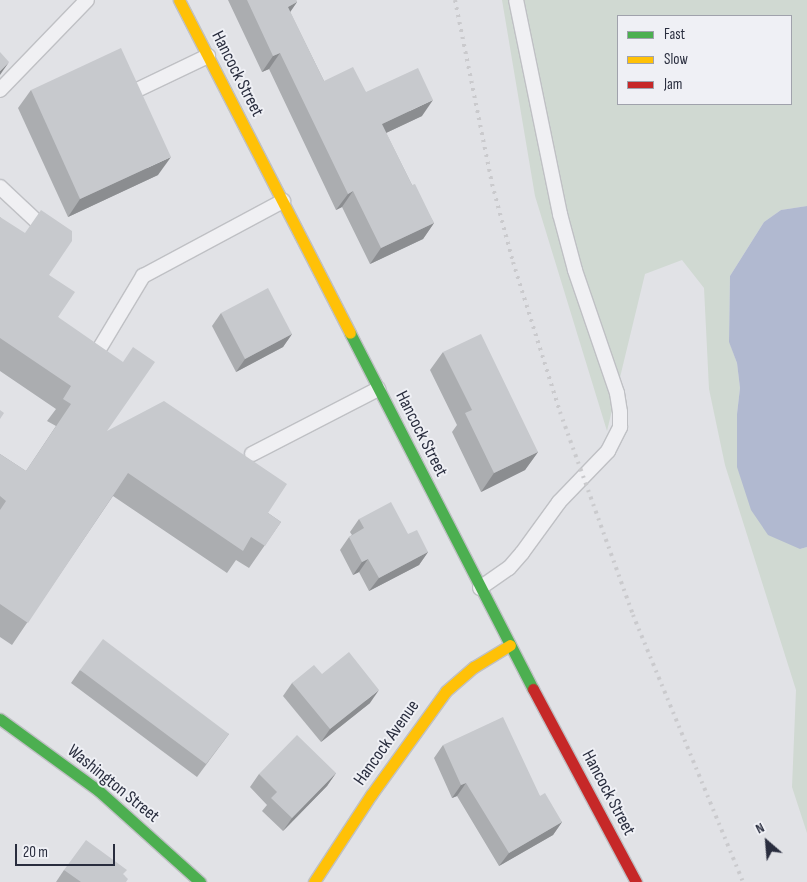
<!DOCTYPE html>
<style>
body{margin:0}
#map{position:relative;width:807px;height:882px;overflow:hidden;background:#e1e2e6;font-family:"Sofia Sans Condensed",sans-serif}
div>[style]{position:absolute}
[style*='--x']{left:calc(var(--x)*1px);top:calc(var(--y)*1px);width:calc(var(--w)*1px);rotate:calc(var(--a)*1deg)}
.green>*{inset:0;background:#d0d9d2}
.water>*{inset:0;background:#b1b9d0}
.roads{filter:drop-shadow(1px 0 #bfc0c4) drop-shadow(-1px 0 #bfc0c4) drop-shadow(0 1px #bfc0c4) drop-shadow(0 -1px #bfc0c4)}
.lane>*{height:14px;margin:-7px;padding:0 7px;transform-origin:7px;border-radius:7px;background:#f0f0f3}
.fast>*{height:11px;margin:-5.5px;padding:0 5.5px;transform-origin:5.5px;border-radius:5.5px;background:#4caf50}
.slow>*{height:11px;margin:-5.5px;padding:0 5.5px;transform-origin:5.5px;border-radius:5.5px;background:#ffc107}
.jam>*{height:11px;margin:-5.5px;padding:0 5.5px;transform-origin:5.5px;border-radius:5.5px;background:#c62828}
.rail>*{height:4px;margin-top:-2px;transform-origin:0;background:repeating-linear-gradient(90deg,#cacacd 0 2.5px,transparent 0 7.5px)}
.wall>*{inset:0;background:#abadb0}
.shaded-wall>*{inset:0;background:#8b8d90}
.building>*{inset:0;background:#c7c9cd}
span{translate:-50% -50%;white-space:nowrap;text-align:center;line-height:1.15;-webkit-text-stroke:4px #eff0f5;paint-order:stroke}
.street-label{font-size:18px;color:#292d3e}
.legend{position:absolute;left:617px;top:15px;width:175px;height:90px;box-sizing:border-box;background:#eff0f5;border:1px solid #a0a2ac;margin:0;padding:6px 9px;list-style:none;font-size:15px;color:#292d3e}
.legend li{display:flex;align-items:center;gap:10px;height:25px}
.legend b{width:25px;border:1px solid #a0a2ac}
.north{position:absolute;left:742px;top:817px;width:50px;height:50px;-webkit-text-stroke:4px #eff0f5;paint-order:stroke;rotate:333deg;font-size:14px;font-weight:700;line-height:20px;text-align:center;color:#292d3e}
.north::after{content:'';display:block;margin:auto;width:18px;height:22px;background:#292d3e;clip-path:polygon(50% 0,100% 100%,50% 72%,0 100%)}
.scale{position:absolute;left:15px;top:844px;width:100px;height:22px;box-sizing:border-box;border:2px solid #292d3e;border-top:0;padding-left:6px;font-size:15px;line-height:18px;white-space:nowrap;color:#292d3e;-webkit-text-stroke:4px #eff0f5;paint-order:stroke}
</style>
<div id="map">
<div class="green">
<div style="clip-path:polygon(evenodd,502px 0,807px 0,807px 206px,781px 210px,764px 222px,730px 276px,729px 341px,737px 363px,740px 388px,737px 414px,800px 549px,807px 547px,807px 833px,792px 787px,796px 690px,725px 465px,709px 389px,704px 288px,682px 260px,645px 274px,607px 431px,535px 196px,502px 0,618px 16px,791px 16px,791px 104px,618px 104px,618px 16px)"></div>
</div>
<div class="water">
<div style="clip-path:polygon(807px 206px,807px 547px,800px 549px,768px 535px,751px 510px,737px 467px,737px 414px,740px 388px,737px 363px,729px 342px,730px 276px,764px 222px,781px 210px)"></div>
</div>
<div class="roads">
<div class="lane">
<div style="--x:0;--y:90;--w:125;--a:-46"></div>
<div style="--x:137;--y:90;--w:79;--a:-25.6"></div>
<div style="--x:0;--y:187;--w:64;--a:43.1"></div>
<div style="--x:101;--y:346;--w:82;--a:-59"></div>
<div style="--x:143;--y:276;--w:159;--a:-28.2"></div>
<div style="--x:252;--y:454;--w:142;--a:-27.3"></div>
<div style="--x:480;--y:588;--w:35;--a:-35"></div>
<div style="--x:509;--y:568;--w:20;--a:-49"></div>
<div style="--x:522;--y:553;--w:63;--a:-54"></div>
<div style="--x:559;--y:502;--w:71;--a:-46.1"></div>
<div style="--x:608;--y:451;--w:27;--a:-63"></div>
<div style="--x:620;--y:427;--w:15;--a:-90"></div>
<div style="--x:620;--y:412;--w:19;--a:-99"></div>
<div style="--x:617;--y:393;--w:130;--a:-108.9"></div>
<div style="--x:575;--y:270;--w:58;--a:-105"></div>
<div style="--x:560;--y:214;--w:218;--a:-101.6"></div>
</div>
<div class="fast">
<div style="--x:350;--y:333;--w:400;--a:62.8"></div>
<div style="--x:0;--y:719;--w:122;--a:36"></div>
<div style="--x:99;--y:791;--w:136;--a:42"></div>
</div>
<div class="slow">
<div style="--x:179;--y:0;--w:374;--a:62.8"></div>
<div style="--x:314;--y:882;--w:104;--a:-56.8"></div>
<div style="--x:371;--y:795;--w:128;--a:-54.2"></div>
<div style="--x:446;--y:691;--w:37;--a:-41"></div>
<div style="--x:474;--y:667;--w:42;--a:-31.4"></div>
</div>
<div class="jam">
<div style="--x:533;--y:689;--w:219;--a:61.9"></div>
</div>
</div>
<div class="rail">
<div style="--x:455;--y:0;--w:188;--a:78.6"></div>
<div style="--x:492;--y:184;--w:81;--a:74.9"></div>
<div style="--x:513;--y:262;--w:157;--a:72.6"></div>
<div style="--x:560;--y:412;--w:216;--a:70.2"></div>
<div style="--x:633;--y:615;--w:289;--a:67.6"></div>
</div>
<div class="wall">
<div style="clip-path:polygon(228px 0,296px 0,297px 2px,290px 12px,324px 81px,366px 92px,422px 116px,386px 133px,412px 185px,434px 223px,423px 239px,370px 264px,342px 207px,336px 210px,269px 69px,262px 72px)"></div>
<div style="clip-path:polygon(31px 90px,158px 175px,68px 217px,18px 108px)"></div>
<div style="clip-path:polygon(0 217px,49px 275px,58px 317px,107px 431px,268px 513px,281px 522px,249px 568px,236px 560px,227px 573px,113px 496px,12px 645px,0 637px,0 454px,26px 471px,56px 426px,47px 421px,56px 409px,0 371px)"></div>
<div style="clip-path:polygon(221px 313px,292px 334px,283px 347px,236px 372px,212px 326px)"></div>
<div style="clip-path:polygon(443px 352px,538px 452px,525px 470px,481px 492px,452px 432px,457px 425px,430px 370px)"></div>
<div style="clip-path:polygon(359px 519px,408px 534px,428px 552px,419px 565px,369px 591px,359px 572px,353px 575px,340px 550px,349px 537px,352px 535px,350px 532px)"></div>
<div style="clip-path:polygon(80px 670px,229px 734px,197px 777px,71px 683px)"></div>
<div style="clip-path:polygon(322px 674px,370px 703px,321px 742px,283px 696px,292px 683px)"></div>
<div style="clip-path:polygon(443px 745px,540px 796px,562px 822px,553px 835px,499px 866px,457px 796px,452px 798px,434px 758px)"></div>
<div style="clip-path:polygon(336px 773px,327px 786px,283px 831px,262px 811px,267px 805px,250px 787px,259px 774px)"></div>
<div style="clip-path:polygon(64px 870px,124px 875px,126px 882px,56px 882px)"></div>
</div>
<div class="shaded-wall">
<div style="clip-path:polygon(297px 2px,286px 18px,288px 7px)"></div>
<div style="clip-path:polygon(280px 53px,269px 69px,262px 72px,273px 56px)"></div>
<div style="clip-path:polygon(9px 62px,0 75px,0 71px)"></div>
<div style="clip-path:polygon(433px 100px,422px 116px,371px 140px,382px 124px)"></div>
<div style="clip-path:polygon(171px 157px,158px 175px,68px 217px,80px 199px)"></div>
<div style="clip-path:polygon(353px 191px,342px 207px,336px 210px,348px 194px)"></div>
<div style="clip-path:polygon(434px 223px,423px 239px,370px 264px,381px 248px)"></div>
<div style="clip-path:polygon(292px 334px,283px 347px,236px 372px,245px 359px)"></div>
<div style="clip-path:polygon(538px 452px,525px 470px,481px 492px,494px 473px)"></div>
<div style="clip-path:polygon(428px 552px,419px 565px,369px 591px,379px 578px)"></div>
<div style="clip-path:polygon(368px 559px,359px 572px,353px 575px,362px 562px)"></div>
<div style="clip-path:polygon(379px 690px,370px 703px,321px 742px,330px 729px)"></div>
<div style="clip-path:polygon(336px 773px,327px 786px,283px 831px,292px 818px)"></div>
<div style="clip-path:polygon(466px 783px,457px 796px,452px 798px,461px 785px)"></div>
<div style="clip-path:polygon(562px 822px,553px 835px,499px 866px,509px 853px)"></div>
</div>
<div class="building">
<div style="clip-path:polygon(247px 0,296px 0,297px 2px,288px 7px,324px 81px,353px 67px,366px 92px,418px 68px,433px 100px,382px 124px,412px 185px,415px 184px,434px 223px,381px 248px,353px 191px,348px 194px,280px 53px,273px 56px)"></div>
<div style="clip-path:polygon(121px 48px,171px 157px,80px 199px,31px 90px)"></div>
<div style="clip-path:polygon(0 52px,9px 62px,0 71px)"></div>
<div style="clip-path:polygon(41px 210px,72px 231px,72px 241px,49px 275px,75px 292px,58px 317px,123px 362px,133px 347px,155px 362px,107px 431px,164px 401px,287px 484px,268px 513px,281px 522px,265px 546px,251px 537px,243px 551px,128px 473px,28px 623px,0 604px,0 510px,6px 501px,0 496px,0 454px,26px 471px,71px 404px,63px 399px,71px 386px,0 338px,0 217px,25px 233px)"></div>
<div style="clip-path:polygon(268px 288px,292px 334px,245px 359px,221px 313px)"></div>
<div style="clip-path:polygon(481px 334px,538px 452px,494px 473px,465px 413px,472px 410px,443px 352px)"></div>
<div style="clip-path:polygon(0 410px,4px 413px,0 419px)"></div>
<div style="clip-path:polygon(391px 502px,408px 534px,417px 530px,428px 552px,379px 578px,368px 559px,362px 562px,349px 537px,364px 528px,359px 519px)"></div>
<div style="clip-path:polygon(103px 639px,229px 734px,206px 764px,80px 670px)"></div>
<div style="clip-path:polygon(349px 652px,379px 690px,330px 729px,292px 683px,314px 665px,322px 674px)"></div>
<div style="clip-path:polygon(503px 717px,540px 796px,545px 793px,562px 822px,509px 853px,466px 783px,461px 785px,443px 745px)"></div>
<div style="clip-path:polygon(297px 735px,336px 773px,292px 818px,271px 798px,277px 792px,259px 774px)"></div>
<div style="clip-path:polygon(86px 840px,127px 870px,123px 874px,128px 879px,126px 882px,81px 882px,64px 870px)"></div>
</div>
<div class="street-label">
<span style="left:237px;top:74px;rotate:63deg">Hancock Street</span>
<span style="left:421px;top:434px;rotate:63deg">Hancock Street</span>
<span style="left:387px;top:743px;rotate:-55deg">Hancock Avenue</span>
<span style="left:113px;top:784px;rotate:39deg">Washington Street</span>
<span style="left:608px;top:793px;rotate:62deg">Hancock Street</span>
</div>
<ul class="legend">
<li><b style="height:6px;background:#4caf50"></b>Fast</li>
<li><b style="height:6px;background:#ffc107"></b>Slow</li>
<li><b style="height:6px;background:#c62828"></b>Jam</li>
</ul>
<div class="north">N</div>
<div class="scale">20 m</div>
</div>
